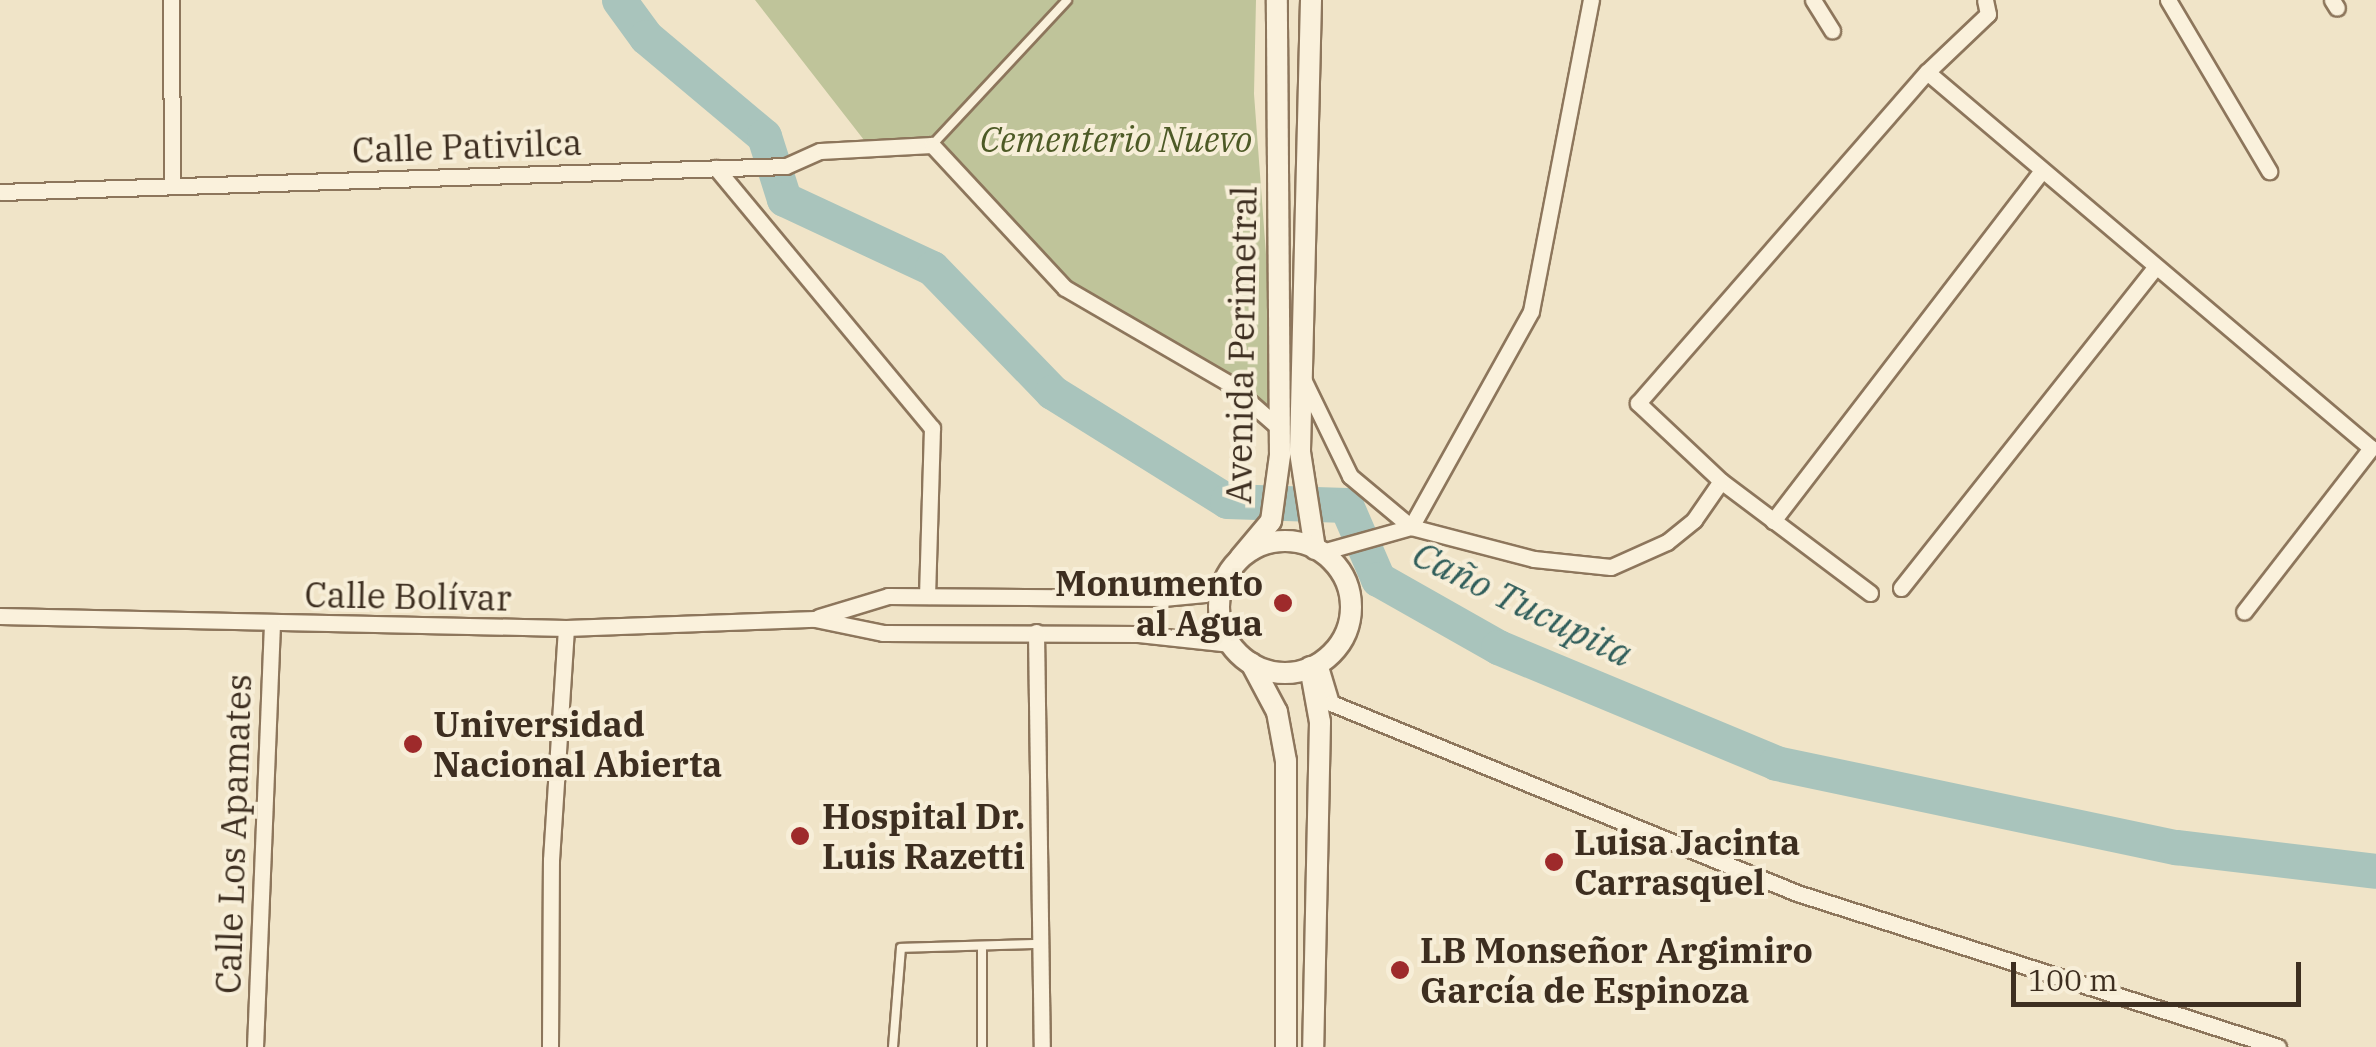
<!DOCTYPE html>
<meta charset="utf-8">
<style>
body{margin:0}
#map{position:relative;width:2376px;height:1047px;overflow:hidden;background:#f0e4c8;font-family:"IBM Plex Serif",serif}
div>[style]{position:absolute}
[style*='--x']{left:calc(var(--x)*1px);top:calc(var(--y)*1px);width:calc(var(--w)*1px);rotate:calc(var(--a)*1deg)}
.cemetery>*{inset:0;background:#bfc49a}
.river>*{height:35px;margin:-17.5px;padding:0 17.5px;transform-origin:17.5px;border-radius:17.5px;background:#a9c4bc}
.roads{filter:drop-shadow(2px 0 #8d765c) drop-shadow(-2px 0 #8d765c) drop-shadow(0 2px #8d765c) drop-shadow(0 -2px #8d765c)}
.service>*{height:8px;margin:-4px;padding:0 4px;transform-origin:4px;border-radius:4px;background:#faf1dc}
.minor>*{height:15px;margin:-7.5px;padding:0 7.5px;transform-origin:7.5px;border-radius:7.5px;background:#faf1dc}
.tertiary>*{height:20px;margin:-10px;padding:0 10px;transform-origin:10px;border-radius:10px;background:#faf1dc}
.tertiary>.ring{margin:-10px;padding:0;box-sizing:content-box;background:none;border:20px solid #faf1dc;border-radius:50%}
.dots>*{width:28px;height:28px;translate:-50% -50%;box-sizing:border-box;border:5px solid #f7eed8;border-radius:50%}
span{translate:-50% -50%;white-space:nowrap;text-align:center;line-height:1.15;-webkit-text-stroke:8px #f7eed8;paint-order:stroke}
.park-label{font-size:35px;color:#4d5a26;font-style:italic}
.street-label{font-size:35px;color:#3d2e20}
.poi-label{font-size:35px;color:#3d2e20;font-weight:700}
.right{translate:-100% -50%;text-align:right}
.left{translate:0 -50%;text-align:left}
.water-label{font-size:38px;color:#2f5d5a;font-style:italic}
.scale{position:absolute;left:2011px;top:962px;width:290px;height:45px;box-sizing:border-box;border:5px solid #3d2e20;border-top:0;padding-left:12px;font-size:30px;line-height:35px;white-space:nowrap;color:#3d2e20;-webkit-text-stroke:8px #f7eed8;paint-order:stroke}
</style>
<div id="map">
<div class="cemetery">
<div style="clip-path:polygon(755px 0,1256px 0,1254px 94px,1279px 428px,1261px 410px,1065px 288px,932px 145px,871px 149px)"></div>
</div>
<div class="river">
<div style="--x:619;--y:0;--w:46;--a:53.9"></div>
<div style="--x:646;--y:37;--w:154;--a:40"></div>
<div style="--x:764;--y:136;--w:66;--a:72.4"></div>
<div style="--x:784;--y:199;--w:163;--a:25"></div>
<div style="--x:932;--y:268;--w:173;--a:45.9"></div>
<div style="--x:1052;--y:392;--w:206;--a:31.9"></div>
<div style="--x:1227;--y:501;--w:119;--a:1.9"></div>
<div style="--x:1346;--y:505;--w:81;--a:66.6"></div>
<div style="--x:1378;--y:579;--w:138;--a:29.5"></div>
<div style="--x:1498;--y:647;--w:301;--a:22.6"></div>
<div style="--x:1776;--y:763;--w:409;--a:11.9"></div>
<div style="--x:2176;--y:847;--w:201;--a:6.8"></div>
</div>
<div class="roads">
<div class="service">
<div style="--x:932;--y:145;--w:198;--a:-47"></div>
<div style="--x:893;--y:1047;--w:99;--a:-85.4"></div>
<div style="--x:901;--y:948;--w:137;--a:-1.7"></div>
<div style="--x:982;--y:1047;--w:97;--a:-90"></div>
</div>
<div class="minor">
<div style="--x:171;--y:0;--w:185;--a:89.7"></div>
<div style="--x:1813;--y:0;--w:36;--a:58"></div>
<div style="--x:2168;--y:0;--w:199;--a:59.4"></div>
<div style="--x:2332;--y:0;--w:9;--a:58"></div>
<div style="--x:1927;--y:72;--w:582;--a:40.26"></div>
<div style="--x:2371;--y:448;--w:207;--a:127.8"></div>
<div style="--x:716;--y:168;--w:338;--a:50.3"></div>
<div style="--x:932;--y:428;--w:168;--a:91.7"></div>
<div style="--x:0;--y:192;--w:786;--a:-1.89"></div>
<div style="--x:786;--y:166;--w:37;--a:-24"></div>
<div style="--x:820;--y:151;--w:112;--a:-3.1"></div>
<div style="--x:932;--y:145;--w:195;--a:47.1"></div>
<div style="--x:1065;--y:288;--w:189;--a:30.2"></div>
<div style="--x:1228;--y:383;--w:68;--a:41.4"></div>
<div style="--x:1303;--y:379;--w:108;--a:64.1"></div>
<div style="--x:1350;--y:476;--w:80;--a:39.9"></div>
<div style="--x:1411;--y:527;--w:247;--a:-60.9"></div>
<div style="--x:1531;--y:311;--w:317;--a:-79.1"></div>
<div style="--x:1773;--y:521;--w:442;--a:-52.5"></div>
<div style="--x:1322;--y:552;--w:92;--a:-15.7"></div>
<div style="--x:1411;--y:527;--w:127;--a:14.6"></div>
<div style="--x:1534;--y:559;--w:77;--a:5.9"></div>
<div style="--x:1611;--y:567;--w:61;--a:-24.1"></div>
<div style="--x:1667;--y:542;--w:35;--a:-39"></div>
<div style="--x:1694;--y:520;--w:47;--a:-55.3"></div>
<div style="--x:1901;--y:588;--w:409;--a:-51.6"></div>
<div style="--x:1870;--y:593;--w:186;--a:-143.1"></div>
<div style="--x:1721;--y:481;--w:114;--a:-136.8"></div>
<div style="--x:1638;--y:403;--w:439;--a:-48.9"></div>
<div style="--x:1927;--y:72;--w:84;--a:-43.6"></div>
<div style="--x:1988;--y:14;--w:14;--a:-102"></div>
<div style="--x:0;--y:616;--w:566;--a:1.21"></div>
<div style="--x:566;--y:628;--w:249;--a:-2.1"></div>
<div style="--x:815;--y:619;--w:69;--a:11.6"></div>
<div style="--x:883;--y:633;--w:256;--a:0.2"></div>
<div style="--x:1139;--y:634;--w:92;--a:6.3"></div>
<div style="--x:819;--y:617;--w:72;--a:-16.9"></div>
<div style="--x:888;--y:596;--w:275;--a:0.4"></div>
<div style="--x:1163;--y:598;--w:42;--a:-5.4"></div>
<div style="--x:1205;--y:594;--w:24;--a:-36"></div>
<div style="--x:1036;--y:632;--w:415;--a:89.2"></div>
<div style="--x:1319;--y:663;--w:42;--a:73.3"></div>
<div style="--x:1331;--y:703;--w:503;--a:22.18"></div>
<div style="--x:1797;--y:893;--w:505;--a:17.75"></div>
<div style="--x:255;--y:1047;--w:423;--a:-87.7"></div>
<div style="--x:550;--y:1047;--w:187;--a:-89.7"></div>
<div style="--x:551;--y:860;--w:232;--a:-86.3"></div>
</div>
<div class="tertiary">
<div style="--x:1311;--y:0;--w:452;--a:91.4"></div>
<div style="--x:1300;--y:452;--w:98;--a:81.2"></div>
<div class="ring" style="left:1219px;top:541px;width:112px;height:112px"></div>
<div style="--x:1240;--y:558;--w:48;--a:-50"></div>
<div style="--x:1271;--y:521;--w:67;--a:-82.2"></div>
<div style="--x:1280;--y:455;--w:455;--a:-90.4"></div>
<div style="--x:1251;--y:663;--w:55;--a:62"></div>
<div style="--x:1277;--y:712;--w:50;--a:79.6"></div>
<div style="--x:1286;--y:761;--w:286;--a:90"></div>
<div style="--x:1310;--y:667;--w:56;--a:79.7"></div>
<div style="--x:1320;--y:722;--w:325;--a:91.2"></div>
</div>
</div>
<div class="dots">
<div style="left:1283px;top:603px;background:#9e2a2b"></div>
<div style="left:413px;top:744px;background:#9e2a2b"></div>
<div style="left:800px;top:836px;background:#9e2a2b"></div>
<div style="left:1554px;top:862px;background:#9e2a2b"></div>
<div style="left:1400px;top:970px;background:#9e2a2b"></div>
</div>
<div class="park-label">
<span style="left:1116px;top:139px">Cementerio Nuevo</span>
</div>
<div class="street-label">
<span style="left:467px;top:146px;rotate:-2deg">Calle Pativilca</span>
<span style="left:1241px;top:345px;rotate:-89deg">Avenida Perimetral</span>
<span style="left:408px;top:596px;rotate:1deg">Calle Bolívar</span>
<span style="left:233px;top:834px;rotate:-88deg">Calle Los Apamates</span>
</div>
<div class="poi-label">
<span class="right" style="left:1263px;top:603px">Monumento<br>al Agua</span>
<span class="left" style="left:433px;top:744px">Universidad<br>Nacional Abierta</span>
<span class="left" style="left:822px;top:836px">Hospital Dr.<br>Luis Razetti</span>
<span class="left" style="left:1574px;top:862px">Luisa Jacinta<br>Carrasquel</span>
<span class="left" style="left:1420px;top:970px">LB Monseñor Argimiro<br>García de Espinoza</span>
</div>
<div class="water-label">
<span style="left:1523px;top:603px;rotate:26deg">Caño Tucupita</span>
</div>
<div class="scale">100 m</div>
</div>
